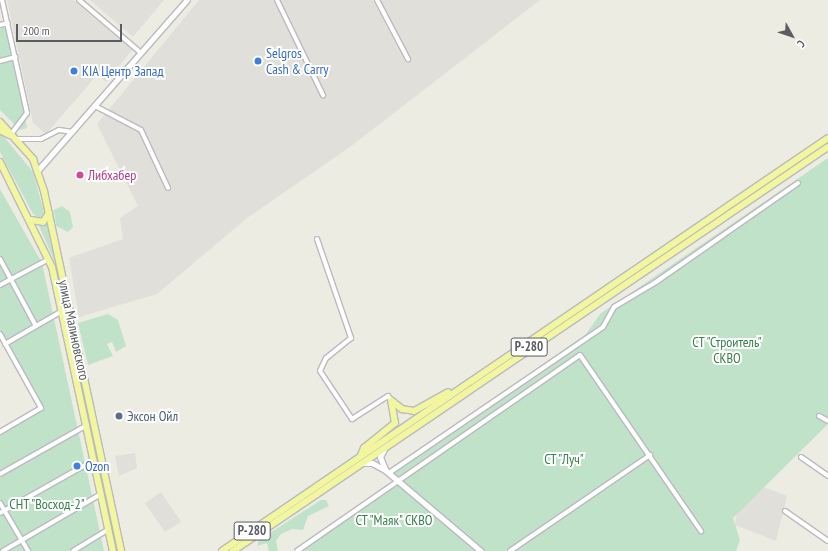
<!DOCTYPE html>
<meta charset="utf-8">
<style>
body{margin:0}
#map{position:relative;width:828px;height:551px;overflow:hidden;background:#ecece2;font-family:"PT Sans Narrow",sans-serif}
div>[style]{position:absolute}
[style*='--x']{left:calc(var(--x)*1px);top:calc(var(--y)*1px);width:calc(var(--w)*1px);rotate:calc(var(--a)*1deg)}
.industrial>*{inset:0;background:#e0dfda}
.green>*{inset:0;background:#c0e2c9}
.roads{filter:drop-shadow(1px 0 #babac0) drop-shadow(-1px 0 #babac0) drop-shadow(0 1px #babac0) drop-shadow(0 -1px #babac0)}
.minor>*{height:4px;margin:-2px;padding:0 2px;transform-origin:2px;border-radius:2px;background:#fff}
.tertiary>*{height:5px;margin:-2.5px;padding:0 2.5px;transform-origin:2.5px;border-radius:2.5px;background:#fff}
.trunk>*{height:6px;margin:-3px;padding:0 3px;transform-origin:3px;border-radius:3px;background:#f2f69e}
.dots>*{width:11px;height:11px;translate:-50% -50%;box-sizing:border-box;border:2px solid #fff;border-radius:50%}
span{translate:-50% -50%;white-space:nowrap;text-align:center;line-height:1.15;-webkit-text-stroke:4px #fff;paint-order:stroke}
.shield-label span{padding:1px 3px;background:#fff;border:1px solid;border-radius:3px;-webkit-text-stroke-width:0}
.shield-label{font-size:13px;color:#5a5c62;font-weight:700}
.shop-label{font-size:14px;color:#366cbe}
.left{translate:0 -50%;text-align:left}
.hotel-label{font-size:14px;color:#b23c85}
.street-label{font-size:14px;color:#5a5c62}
.park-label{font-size:14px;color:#3b8050}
.service-label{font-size:14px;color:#4e5e75}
.north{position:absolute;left:772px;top:16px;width:40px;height:40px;-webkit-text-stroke:3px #fff;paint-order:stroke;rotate:130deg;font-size:11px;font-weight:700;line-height:16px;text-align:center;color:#5a5c62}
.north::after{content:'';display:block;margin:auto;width:14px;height:18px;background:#5a5c62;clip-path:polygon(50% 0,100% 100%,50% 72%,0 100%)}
.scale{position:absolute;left:16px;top:24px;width:106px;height:18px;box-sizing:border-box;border:2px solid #5a5c62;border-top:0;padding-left:5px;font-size:12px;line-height:14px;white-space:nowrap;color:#5a5c62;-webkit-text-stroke:3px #fff;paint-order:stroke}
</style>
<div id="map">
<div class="industrial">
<div style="clip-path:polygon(7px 0,73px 0,132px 50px,106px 82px,97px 75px,46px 134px,33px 123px)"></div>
<div style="clip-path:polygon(90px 0,164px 0,133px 37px)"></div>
<div style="clip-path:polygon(199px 0,275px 0,322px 99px,325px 97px,279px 0,373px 0,406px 63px,410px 59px,380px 0,540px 0,350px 147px,247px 218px,157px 294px,79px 317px,69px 258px,123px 239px,120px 218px,138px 206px,97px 124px)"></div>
<div style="clip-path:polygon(135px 453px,137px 468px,119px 476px,115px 456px)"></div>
<div style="clip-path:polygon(758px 485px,787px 496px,776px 541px,735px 525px,737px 510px)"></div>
<div style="clip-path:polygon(161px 492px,181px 522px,165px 532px,145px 503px)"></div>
</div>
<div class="green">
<div style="clip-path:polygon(0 28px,7px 28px,27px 128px,20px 130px,0 110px)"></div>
<div style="clip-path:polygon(0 132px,33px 172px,44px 212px,40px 218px,33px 214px,0 152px)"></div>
<div style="clip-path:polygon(828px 158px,828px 424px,733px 518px,740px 540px,736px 551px,485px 551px,390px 471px,586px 334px,600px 314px)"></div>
<div style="clip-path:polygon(0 189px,42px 263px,104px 551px,0 551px,0 430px,39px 407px,0 336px)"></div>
<div style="clip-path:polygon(62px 206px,70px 212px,73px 227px,68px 232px,56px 226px,54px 210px)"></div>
<div style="clip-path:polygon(48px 222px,57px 267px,39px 226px)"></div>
<div style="clip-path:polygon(108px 314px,118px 320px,126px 346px,116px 352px,112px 342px,107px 344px,113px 356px,88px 365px,78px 323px)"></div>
<div style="clip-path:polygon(396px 481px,478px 551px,295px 551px)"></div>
<div style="clip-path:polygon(321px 500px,326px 500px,329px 506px,308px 516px,303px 530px,292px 529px,281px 534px,276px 541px,278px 551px,269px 551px,267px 543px,257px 546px,259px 540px)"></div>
</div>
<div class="roads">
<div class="minor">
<div style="--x:2;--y:0;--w:116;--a:77.5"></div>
<div style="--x:27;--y:113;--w:25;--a:127"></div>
<div style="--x:79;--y:0;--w:82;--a:40.5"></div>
<div style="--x:277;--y:0;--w:106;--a:64.2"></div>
<div style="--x:377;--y:0;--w:67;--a:62.3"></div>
<div style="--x:0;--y:25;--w:8;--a:-14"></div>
<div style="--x:0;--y:61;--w:16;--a:-15"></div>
<div style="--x:95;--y:106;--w:52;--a:27.6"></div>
<div style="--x:141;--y:130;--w:64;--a:65"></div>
<div style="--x:18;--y:139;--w:23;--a:0"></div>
<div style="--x:41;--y:139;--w:20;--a:-27"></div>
<div style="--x:59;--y:130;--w:14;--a:8"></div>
<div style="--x:317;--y:239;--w:105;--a:71"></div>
<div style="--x:351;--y:338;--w:32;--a:141"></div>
<div style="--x:326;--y:358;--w:14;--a:115"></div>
<div style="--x:320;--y:371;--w:58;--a:56.3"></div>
<div style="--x:352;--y:419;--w:43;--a:-32.6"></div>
<div style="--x:388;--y:396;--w:5;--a:53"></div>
<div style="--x:0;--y:259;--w:76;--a:61.8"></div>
<div style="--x:0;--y:285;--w:55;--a:-28"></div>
<div style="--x:0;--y:334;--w:85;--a:61"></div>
<div style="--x:41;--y:408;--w:48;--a:149.7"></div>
<div style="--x:5;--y:344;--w:66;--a:-30.1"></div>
<div style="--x:819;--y:416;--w:10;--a:29"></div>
<div style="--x:801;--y:457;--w:33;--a:35"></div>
<div style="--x:389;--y:473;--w:259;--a:-34.3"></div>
<div style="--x:603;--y:327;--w:23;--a:-61"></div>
<div style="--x:614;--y:307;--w:49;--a:-30.8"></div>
<div style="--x:656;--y:282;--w:173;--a:-34.9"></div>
<div style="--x:0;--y:474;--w:100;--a:-29.4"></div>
<div style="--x:0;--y:503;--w:56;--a:59.7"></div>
<div style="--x:785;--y:511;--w:52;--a:34.9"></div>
<div style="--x:0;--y:513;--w:108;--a:-29.4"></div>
<div style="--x:3;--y:551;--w:113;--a:-30.2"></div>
<div style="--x:73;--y:551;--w:42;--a:-31.4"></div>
<div style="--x:297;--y:551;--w:344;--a:-34.7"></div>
<div style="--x:580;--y:355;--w:214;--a:55.5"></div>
<div style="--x:510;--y:551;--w:170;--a:-34.4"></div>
</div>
<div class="tertiary">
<div style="--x:38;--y:170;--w:226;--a:-48.8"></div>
<div style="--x:384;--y:449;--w:9;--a:117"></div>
<div style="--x:380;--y:457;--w:13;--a:67"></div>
<div style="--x:364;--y:463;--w:8;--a:0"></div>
<div style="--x:372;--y:463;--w:15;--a:28"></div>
<div style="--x:385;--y:470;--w:126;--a:40.2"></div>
</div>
<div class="trunk">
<div style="--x:0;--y:122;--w:50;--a:48.3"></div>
<div style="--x:33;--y:159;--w:34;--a:71"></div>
<div style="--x:44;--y:191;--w:368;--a:77.9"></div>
<div style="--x:0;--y:130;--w:11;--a:27"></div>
<div style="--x:0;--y:162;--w:117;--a:63.7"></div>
<div style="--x:52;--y:267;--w:290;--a:77.9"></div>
<div style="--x:31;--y:220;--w:12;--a:9"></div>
<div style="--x:43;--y:222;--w:11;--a:-56"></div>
<div style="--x:392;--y:401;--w:13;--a:39"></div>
<div style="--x:402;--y:409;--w:12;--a:9"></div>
<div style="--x:414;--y:411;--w:39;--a:-29"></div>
<div style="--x:361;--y:455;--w:8;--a:-67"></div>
<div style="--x:364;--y:448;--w:40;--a:-39"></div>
<div style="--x:395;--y:423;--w:23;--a:-100"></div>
<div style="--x:222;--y:551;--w:733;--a:-34.28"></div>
<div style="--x:233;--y:551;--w:719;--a:-34.18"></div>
</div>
</div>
<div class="dots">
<div style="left:258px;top:61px;background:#3f7fe0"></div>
<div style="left:74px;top:71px;background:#3f7fe0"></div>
<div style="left:80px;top:175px;background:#d1479c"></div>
<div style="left:119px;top:416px;background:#5c6f8a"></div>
<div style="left:77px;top:466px;background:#3f7fe0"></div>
</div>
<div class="shield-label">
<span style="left:529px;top:347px">Р-280</span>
<span style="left:252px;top:531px">Р-280</span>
</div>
<div class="shop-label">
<span class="left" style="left:266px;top:61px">Selgros<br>Cash &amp; Carry</span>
<span class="left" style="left:82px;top:71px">KIA Центр Запад</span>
<span class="left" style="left:85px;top:466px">Ozon</span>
</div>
<div class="hotel-label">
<span class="left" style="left:88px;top:175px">Либхабер</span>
</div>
<div class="street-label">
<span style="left:74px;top:330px;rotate:78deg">улица Малиновского</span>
</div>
<div class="park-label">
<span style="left:727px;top:350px">СТ "Строитель"<br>СКВО</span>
<span style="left:564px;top:459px">СТ "Луч"</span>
<span style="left:47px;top:504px">СНТ "Восход-2"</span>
<span style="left:394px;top:520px">СТ "Маяк" СКВО</span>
</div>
<div class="service-label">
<span class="left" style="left:127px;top:416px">Эксон Ойл</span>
</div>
<div class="north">С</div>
<div class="scale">200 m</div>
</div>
